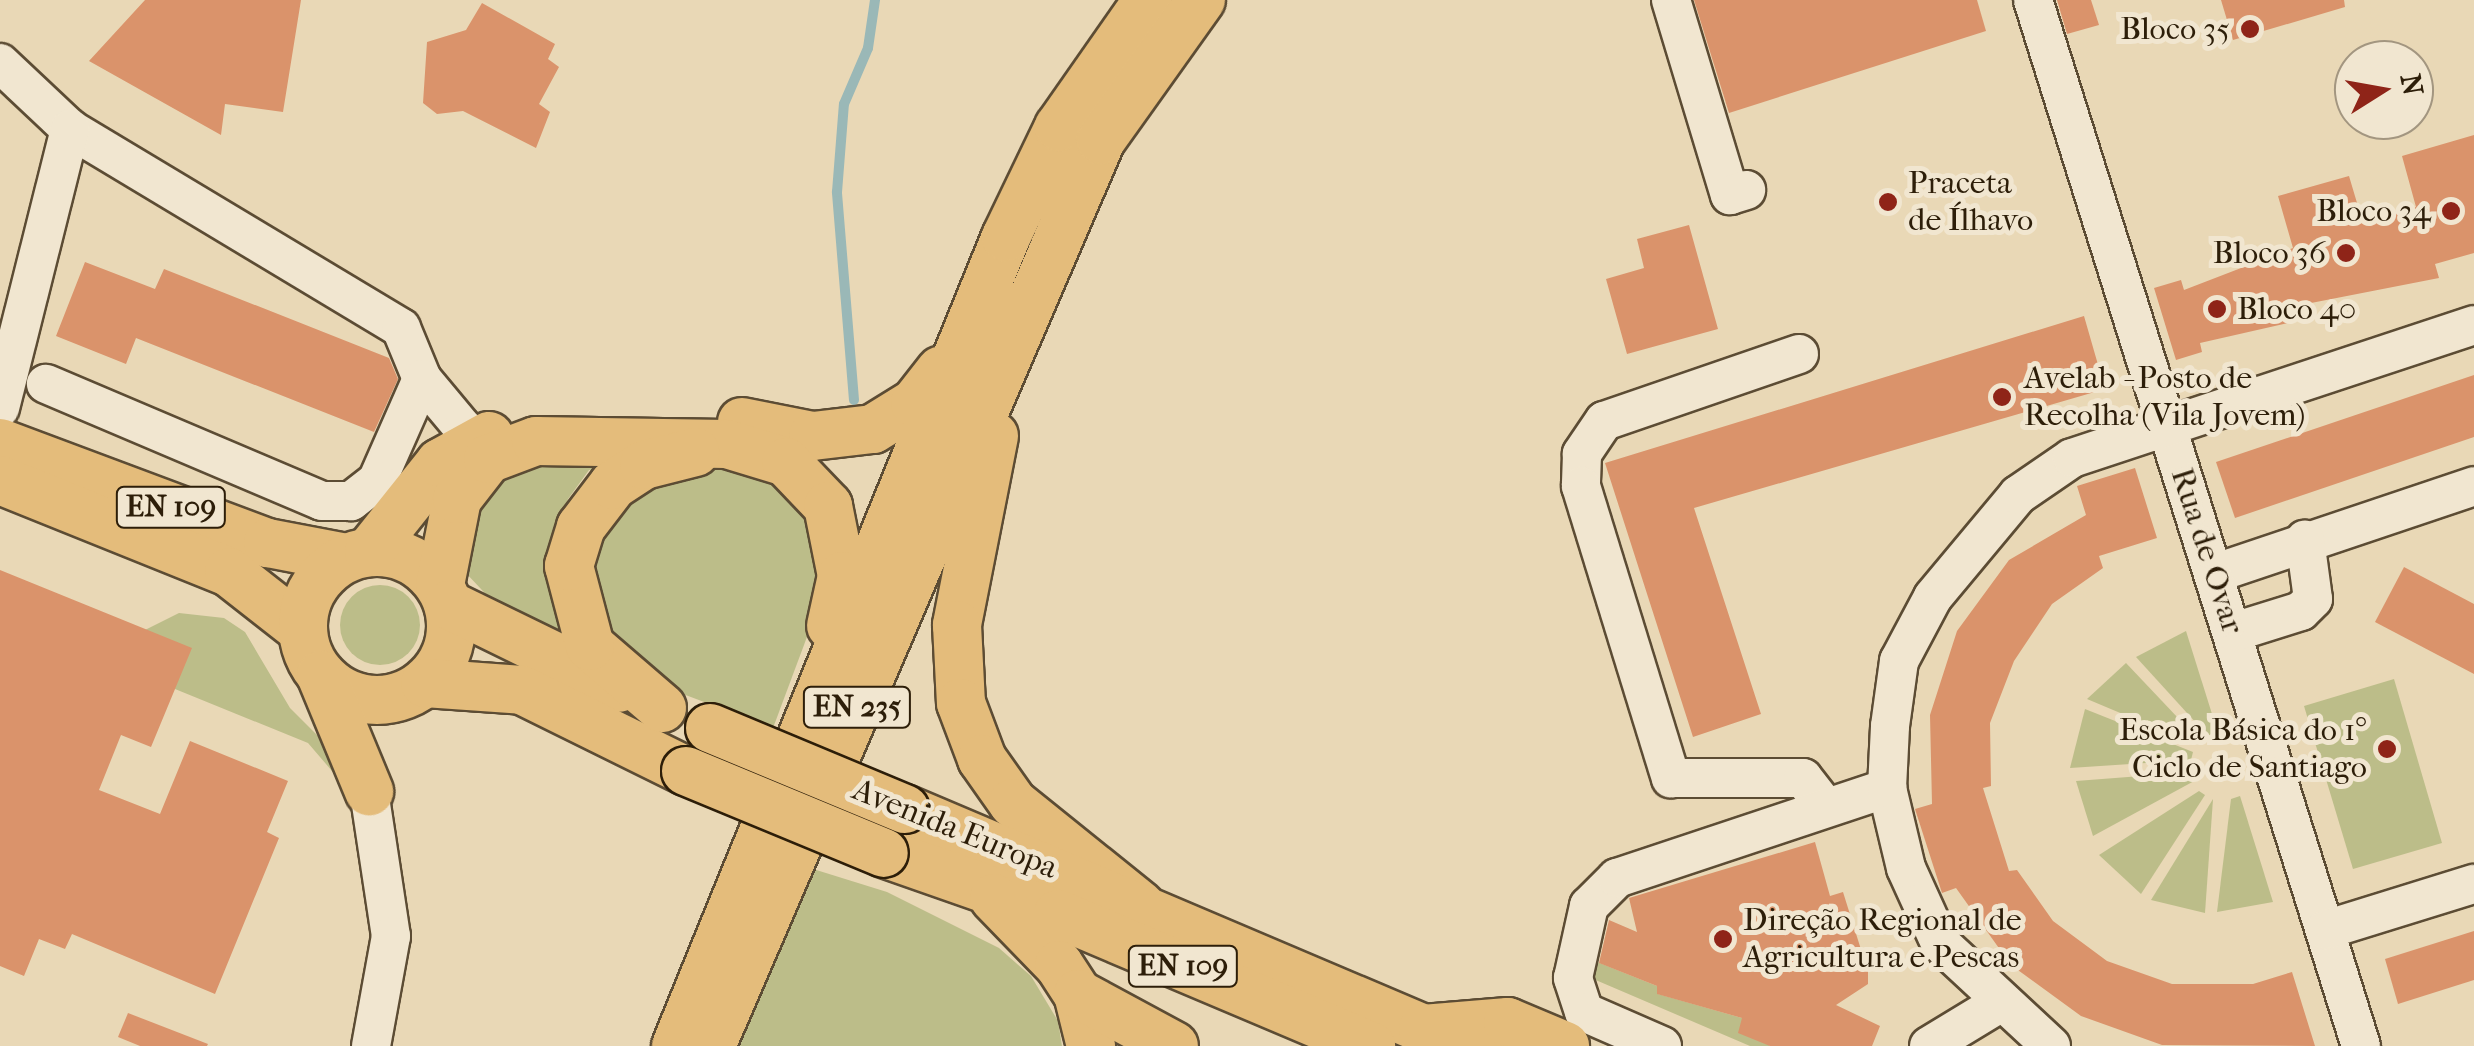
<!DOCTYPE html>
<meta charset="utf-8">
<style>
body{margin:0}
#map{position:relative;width:2474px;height:1046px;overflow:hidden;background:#e9d8b6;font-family:"IM FELL French Canon",serif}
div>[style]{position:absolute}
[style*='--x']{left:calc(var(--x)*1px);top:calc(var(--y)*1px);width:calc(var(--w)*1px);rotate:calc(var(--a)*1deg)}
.green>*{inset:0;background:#bcbd89}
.round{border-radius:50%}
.stream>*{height:10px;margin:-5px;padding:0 5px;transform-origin:5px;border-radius:5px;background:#9ab8b7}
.building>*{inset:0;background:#da936b}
.roads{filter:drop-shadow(2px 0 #5c4c34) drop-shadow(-2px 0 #5c4c34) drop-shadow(0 2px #5c4c34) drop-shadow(0 -2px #5c4c34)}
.minor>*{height:38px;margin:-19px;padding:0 19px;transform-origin:19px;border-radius:19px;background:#f1e6d0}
.major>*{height:48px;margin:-24px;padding:0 24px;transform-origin:24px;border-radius:24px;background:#e4bc7b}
.major>.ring{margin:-24px;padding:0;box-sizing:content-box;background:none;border:48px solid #e4bc7b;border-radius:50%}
.bridges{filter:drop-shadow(2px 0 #2d1e09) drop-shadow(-2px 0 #2d1e09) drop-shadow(0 2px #2d1e09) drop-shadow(0 -2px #2d1e09)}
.major-bridge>*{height:48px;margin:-24px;padding:0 24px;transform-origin:24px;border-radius:24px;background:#e4bc7b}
.dots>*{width:28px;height:28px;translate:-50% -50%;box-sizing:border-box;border:5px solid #f1e6d0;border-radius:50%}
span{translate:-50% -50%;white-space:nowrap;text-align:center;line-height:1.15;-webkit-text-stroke:10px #f1e6d0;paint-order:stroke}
.shield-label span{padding:2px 8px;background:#f1e6d0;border:2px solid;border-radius:8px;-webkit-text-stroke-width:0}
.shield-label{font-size:30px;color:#2d1e09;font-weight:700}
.poi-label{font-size:32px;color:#2d1e09}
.right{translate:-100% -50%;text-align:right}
.left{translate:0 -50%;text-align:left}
.street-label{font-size:32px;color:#2d1e09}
.north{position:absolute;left:2334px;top:40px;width:100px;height:100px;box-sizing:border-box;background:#f1e6d0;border:2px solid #a39680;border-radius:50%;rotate:79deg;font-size:28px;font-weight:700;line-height:40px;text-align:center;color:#2d1e09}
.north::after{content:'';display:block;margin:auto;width:35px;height:45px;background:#8f2418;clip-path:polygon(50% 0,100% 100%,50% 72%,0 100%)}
</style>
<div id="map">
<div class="green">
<div style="clip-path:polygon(533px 457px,619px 465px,589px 470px,568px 499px,550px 568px,559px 631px,498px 607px,464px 571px,462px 526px,485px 486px)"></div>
<div style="clip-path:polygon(715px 468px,751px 472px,785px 488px,809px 525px,823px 594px,773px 728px,651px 682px,604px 640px,590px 582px,603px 528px,634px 494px,677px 474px)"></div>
<div class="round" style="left:340px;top:585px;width:80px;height:80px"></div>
<div style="clip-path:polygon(179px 613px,224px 618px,245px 632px,290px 708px,331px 749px,338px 778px,308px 743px,175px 689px,145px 630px)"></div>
<div style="clip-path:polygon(2186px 631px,2217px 730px,2208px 736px,2136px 657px)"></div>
<div style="clip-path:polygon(2126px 663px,2197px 738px,2194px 744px,2087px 699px)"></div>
<div style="clip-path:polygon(2394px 679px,2442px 843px,2353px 869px,2304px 706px)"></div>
<div style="clip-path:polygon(2085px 709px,2193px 752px,2191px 760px,2070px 768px)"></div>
<div style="clip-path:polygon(2193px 772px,2196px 780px,2093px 836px,2076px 781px)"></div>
<div style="clip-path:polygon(2199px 791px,2205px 795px,2141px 894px,2099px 855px)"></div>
<div style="clip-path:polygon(2240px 796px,2273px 902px,2217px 912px,2231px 799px)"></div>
<div style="clip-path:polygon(2213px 799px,2205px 913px,2151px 900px)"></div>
<div style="clip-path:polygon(797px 864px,887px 892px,999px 948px,1031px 976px,1058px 1021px,1062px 1046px,740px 1046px,739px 1024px)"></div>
<div style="clip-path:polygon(1582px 956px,1657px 986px,1658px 994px,1742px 1018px,1770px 1046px,1750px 1046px,1591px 978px)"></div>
</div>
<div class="stream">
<div style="--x:854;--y:400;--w:209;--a:-94.7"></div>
<div style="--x:837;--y:192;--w:88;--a:-85.5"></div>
<div style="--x:844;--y:104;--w:61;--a:-66.8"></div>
<div style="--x:868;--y:48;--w:49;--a:-81.7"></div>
</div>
<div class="building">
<div style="clip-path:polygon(145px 0,301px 0,283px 112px,225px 104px,221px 135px,89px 61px)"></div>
<div style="clip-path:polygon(1694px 0,1977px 0,1986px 31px,1729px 113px)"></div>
<div style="clip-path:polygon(2057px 0,2091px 0,2099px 25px,2067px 34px)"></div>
<div style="clip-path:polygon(2221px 0,2344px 0,2345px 7px,2233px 40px)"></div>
<div style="clip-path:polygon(482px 3px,555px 44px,548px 59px,559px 67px,539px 104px,550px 112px,536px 148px,463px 111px,437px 114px,423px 103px,427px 42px,466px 30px)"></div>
<div style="clip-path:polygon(2474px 135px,2474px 253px,2435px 264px,2439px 278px,2311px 303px,2315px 317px,2200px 343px,2202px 352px,2176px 360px,2154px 288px,2181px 280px,2184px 290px,2293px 248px,2278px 196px,2349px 176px,2363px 223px,2416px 207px,2402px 156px)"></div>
<div style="clip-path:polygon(1689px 225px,1718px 329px,1627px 354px,1606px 279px,1644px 268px,1637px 239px)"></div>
<div style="clip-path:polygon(85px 262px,155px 289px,164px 269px,389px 358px,398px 379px,374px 432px,136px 338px,126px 364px,56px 336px)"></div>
<div style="clip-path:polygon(2084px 316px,2105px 389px,1694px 508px,1761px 714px,1693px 737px,1605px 463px)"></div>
<div style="clip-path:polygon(2474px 375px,2474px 437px,2235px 518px,2216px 462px)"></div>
<div style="clip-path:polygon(2135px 468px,2157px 538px,2099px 556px,2103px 568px,2052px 604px,2014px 661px,1990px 723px,1991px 786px,1983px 788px,2009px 871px,2017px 870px,2053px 921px,2107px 961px,2172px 984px,2253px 984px,2292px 972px,2315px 1046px,2162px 1045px,2081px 1016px,2011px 965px,1956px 888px,1942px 893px,1915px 809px,1932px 804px,1930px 715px,1957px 631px,2009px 560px,2086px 515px,2077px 486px)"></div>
<div style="clip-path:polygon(2404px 567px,2474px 604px,2474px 674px,2375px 622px)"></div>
<div style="clip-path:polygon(0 570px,192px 648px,151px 747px,121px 735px,99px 790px,160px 814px,190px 741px,288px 781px,267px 832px,279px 838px,215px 994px,72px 934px,65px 949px,39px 939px,24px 976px,0 966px)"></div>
<div style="clip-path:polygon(1815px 842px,1830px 896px,1843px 892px,1868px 972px,1868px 984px,1836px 1005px,1880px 1026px,1872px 1046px,1770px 1046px,1738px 1033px,1742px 1018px,1657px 994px,1657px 986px,1599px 963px,1609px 920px,1637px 932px,1629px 898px)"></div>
<div style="clip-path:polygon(2474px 931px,2474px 980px,2398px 1004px,2385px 959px)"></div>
<div style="clip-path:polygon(128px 1013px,208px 1044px,207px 1046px,140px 1046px,118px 1037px)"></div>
</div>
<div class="roads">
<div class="minor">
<div style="--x:1671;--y:0;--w:204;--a:73.2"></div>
<div style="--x:1730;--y:195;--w:17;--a:-17"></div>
<div style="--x:2033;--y:0;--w:1096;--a:72.59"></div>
<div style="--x:0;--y:63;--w:96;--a:43.3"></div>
<div style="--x:70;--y:129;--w:386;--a:31"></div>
<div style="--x:401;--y:328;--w:55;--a:67.6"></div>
<div style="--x:422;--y:379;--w:111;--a:113.8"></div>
<div style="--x:377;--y:481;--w:33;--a:142"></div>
<div style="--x:351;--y:501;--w:29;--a:180"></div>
<div style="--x:322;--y:501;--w:300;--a:-157"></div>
<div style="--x:1799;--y:354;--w:206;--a:161"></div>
<div style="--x:1604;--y:421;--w:40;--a:124"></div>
<div style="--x:1582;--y:454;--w:32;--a:92"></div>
<div style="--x:1581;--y:486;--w:306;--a:72.9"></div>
<div style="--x:1671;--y:778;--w:132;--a:0"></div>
<div style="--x:1803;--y:778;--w:37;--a:52"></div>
<div style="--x:422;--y:379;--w:64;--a:50.1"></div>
<div style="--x:463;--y:428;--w:18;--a:90"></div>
<div style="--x:0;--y:408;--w:288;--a:-75.9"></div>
<div style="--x:2216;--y:573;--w:272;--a:-18.6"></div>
<div style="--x:2234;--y:632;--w:70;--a:-17.4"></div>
<div style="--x:2301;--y:611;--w:17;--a:-45"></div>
<div style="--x:2313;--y:599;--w:60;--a:-97.7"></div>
<div style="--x:369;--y:791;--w:147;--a:81.4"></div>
<div style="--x:391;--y:936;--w:112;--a:100.3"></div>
<div style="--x:2325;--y:930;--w:156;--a:-17.2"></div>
<div style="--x:1662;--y:1046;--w:85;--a:-156.4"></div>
<div style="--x:1584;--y:1012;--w:36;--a:-108"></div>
<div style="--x:1573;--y:978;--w:74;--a:-77.5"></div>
<div style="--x:1589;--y:906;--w:40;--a:-45"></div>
<div style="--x:1617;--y:878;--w:285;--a:-18.4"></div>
<div style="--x:1929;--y:1046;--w:81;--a:-31.3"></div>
<div style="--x:2051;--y:1046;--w:151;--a:-137.1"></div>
<div style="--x:1940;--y:943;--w:82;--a:-114.4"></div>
<div style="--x:1906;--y:868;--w:82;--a:-103.4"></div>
<div style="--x:1887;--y:788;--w:62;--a:-87.2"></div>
<div style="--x:1890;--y:726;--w:66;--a:-82.1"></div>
<div style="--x:1899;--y:661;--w:72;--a:-62"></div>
<div style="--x:1933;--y:597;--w:133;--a:-50.2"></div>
<div style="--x:2018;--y:495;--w:65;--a:-34.4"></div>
<div style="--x:2072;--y:458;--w:423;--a:-18.3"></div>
</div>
<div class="major">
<div style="--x:742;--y:422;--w:72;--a:11.2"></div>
<div style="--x:813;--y:436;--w:60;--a:-6.7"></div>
<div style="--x:873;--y:429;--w:49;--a:-31.8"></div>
<div style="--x:915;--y:403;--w:41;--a:-52"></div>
<div style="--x:994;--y:436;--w:193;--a:101.1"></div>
<div style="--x:957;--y:625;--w:78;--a:87.1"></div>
<div style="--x:961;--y:703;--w:60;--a:69.4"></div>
<div style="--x:982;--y:759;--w:54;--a:54.8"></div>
<div style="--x:1013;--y:803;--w:163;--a:38.8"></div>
<div style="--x:0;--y:443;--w:286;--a:20.5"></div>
<div style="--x:268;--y:543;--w:79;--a:10.9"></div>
<div style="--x:0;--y:480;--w:247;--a:21.9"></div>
<div style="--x:229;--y:572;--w:94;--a:38.1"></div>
<div class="ring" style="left:303px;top:552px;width:100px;height:100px"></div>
<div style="--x:369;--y:552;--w:114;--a:-51.4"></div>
<div style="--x:440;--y:463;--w:56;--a:-28.9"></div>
<div style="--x:440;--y:585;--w:88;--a:-78.8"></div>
<div style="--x:457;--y:499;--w:51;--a:-52.2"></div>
<div style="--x:488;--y:459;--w:51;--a:-20.6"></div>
<div style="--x:536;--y:441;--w:191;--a:0.9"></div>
<div style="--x:727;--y:444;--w:62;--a:17"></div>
<div style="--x:786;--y:462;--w:61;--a:46.3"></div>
<div style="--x:828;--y:506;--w:71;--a:78.7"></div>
<div style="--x:842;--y:576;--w:51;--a:102.4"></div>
<div style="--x:449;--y:605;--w:189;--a:26"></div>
<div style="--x:321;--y:675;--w:126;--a:67.5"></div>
<div style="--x:425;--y:683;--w:97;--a:4.1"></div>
<div style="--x:522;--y:690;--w:183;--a:26.3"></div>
<div style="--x:662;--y:708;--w:95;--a:-139.3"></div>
<div style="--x:590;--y:646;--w:83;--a:-104.7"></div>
<div style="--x:569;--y:566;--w:41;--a:-72.9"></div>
<div style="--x:581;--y:527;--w:53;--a:-52.7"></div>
<div style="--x:613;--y:485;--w:37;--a:-33"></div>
<div style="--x:644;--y:465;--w:53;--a:-14.3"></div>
<div style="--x:905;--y:809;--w:607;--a:22.98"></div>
<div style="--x:884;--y:853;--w:184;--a:19.3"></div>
<div style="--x:1058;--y:914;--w:340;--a:22.9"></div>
<div style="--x:994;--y:898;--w:93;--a:45.9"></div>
<div style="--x:1059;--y:965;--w:35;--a:57"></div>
<div style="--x:1078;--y:994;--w:54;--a:76"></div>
<div style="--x:1078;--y:994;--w:109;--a:28.4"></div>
<div style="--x:1423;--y:1029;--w:85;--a:-4.7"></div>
<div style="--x:1508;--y:1022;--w:62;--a:22.8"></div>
<div style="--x:676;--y:1046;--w:874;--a:-67.81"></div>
<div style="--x:1006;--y:237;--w:122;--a:-64.3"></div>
<div style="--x:1059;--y:127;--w:155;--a:-55"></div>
<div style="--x:711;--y:1046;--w:986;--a:-66.71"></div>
<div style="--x:1101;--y:140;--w:172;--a:-54.5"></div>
</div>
</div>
<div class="bridges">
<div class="major-bridge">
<div style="--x:710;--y:728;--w:211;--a:22.6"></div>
<div style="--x:686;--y:771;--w:214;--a:22.5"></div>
</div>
</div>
<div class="dots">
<div style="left:2250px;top:29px;background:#8f2418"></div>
<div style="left:1888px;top:202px;background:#8f2418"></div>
<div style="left:2451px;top:211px;background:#8f2418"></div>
<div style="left:2346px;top:253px;background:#8f2418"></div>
<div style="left:2217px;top:309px;background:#8f2418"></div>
<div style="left:2002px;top:397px;background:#8f2418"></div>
<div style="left:2387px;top:749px;background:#8f2418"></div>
<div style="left:1723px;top:939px;background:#8f2418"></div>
</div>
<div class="shield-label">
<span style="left:171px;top:507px">EN 109</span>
<span style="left:857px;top:707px">EN 235</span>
<span style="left:1183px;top:966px">EN 109</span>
</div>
<div class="poi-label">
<span class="right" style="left:2230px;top:29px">Bloco 35</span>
<span class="left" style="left:1908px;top:202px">Praceta<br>de Ílhavo</span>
<span class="right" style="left:2431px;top:211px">Bloco 34</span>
<span class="right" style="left:2326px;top:253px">Bloco 36</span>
<span class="left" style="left:2237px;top:309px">Bloco 40</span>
<span class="left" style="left:2024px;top:397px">Avelab - Posto de<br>Recolha (Vila Jovem)</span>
<span class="right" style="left:2367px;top:749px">Escola Básica do 1°<br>Ciclo de Santiago</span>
<span class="left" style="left:1743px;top:939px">Direção Regional de<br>Agricultura e Pescas</span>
</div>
<div class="street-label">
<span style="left:2207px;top:551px;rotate:72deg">Rua de Ovar</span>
<span style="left:955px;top:829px;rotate:22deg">Avenida Europa</span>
</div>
<div class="north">N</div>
</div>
